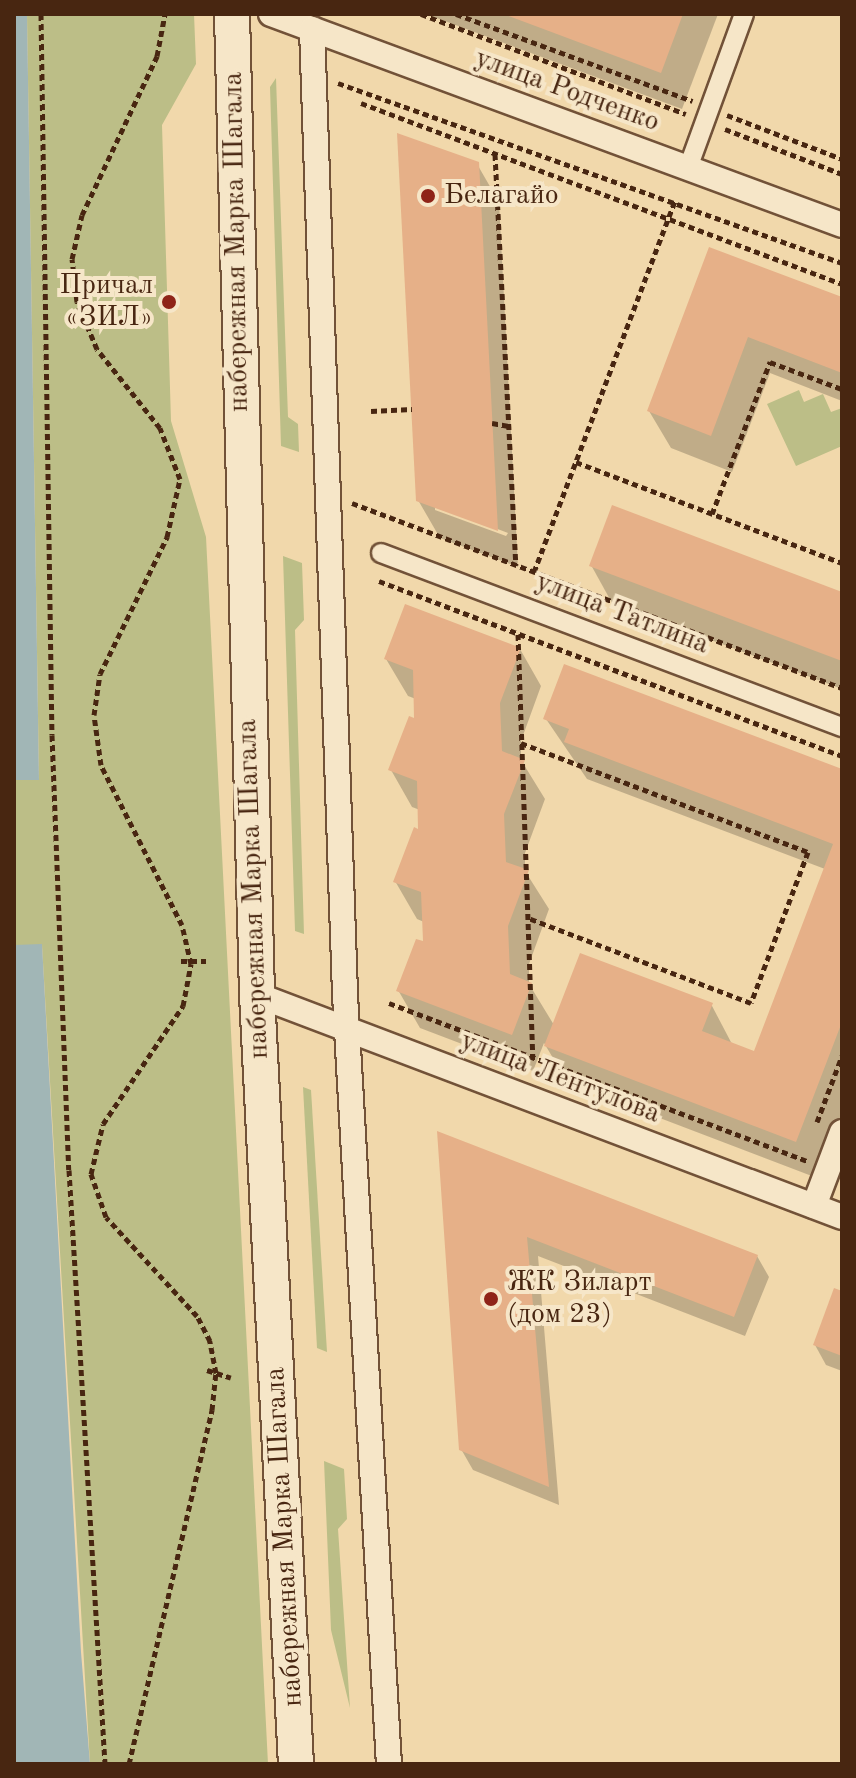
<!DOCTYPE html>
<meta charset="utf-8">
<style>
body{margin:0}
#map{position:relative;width:856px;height:1778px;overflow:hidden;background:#f1d8ab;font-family:"Old Standard TT",serif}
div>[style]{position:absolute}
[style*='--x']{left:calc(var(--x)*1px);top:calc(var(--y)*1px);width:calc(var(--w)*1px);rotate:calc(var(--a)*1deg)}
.green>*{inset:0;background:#bcbe87}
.water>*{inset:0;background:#a1b6b6}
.shadow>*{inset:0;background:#0003}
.building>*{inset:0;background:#e6b088}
.path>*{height:5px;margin-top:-2.5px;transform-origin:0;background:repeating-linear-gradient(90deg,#482611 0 6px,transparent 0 10px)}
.roads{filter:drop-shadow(2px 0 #725238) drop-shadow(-2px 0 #725238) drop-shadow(0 2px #725238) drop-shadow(0 -2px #725238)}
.pedestrian>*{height:18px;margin:-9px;padding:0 9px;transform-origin:9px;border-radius:9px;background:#f6e6c8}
.minor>*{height:24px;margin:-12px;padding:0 12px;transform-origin:12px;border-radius:12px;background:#f6e6c8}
.secondary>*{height:34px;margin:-17px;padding:0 17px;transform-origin:17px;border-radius:17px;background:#f6e6c8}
.dots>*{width:22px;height:22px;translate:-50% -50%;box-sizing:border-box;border:4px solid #f6e6c8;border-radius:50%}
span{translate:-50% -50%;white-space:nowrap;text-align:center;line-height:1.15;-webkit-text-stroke:8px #f6e6c8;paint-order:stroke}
.street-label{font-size:28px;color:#482611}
.poi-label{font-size:28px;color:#482611}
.left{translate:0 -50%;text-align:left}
.right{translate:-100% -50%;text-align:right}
.frame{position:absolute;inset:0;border:16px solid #482611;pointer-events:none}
</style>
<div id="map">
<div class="green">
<div style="clip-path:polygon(27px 14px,194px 14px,196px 64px,162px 125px,171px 421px,206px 537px,268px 1764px,90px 1764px,42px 945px,14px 945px,14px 780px,39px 779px)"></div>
<div style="clip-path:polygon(276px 78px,288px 417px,298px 424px,299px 452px,281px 446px,270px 87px)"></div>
<div style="clip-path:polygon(799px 390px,804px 402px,823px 394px,831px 412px,842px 408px,842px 446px,796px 466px,767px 404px)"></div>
<div style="clip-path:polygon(283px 556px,302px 563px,304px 620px,295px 630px,304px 934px,295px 931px)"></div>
<div style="clip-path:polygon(303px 1087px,311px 1090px,327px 1352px,317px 1348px)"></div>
<div style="clip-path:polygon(324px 1461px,344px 1469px,347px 1519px,338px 1529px,350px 1708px,331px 1630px)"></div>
</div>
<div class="water">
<div style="clip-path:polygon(14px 14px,27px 14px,39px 780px,14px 780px)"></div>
<div style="clip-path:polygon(42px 944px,81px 1652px,90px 1764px,14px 1764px,14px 945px)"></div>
</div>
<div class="shadow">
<div style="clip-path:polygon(426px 14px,718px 14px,682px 109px)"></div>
<div style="clip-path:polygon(evenodd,477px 164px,499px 202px,518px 567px,440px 538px,418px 500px,477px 164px,435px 505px,508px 533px,506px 536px,435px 510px,435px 505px)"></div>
<div style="clip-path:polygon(711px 250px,842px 299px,842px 401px,770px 373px,732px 472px,671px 448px,649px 411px)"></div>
<div style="clip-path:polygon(591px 565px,842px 594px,842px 689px,612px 603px)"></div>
<div style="clip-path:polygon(520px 649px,541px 686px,521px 741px,521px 760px,545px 799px,525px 853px,525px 871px,549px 909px,529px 964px,529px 984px,554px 1025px,711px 1004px,732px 1044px,755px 1053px,825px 869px,587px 779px,546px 719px,842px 771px,842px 1113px,817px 1178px,568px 1083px,544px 1043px,533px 1071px,420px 1028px,398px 990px,425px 944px,424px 922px,417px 919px,395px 881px,421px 832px,420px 810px,412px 807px,391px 770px,417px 721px,416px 699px,408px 696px,386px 659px)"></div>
<div style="clip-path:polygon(439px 1134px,757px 1256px,769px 1277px,745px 1336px,538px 1256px,559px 1505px,473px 1470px,461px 1449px)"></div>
<div style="clip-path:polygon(842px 1293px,842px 1371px,826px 1365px,815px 1345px)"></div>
</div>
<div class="building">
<div style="clip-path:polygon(503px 14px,683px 14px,661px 73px)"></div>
<div style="clip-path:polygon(397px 133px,479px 162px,498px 531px,416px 501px)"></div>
<div style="clip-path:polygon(709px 247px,842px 297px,842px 373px,748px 337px,711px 436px,647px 411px)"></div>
<div style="clip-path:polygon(612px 505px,842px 592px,842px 661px,589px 566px)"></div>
<div style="clip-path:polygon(405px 604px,521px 648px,500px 703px,502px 751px,525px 760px,504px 814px,506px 862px,529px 870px,508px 926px,510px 974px,532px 983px,512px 1035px,396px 991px,416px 939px,423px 941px,421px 892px,393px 882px,414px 827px,418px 829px,417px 781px,388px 770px,409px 716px,414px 718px,413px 670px,384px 659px)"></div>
<div style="clip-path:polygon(564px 664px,842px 769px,842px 1022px,796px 1142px,544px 1046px,580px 953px,713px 1003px,702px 1031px,754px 1051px,833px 844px,564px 742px,569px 729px,543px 719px)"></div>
<div style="clip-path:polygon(437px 1131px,758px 1255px,734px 1317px,527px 1237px,549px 1487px,459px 1450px)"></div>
<div style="clip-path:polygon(834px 1288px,842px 1291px,842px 1356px,813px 1345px)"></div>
</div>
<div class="path">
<div style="--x:41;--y:14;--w:721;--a:89.13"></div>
<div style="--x:52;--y:735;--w:435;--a:87.8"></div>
<div style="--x:69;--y:1170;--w:595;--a:86.53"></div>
<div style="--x:421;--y:14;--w:283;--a:20.7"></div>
<div style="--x:456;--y:14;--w:252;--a:20.2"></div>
<div style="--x:338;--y:83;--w:535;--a:19.65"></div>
<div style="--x:361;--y:103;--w:514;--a:20.62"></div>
<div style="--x:727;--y:115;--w:123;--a:20.9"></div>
<div style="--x:725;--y:129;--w:125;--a:21"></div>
<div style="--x:495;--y:154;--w:412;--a:87.1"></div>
<div style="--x:371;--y:411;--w:41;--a:-2.8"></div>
<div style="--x:492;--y:423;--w:17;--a:10"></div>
<div style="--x:576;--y:462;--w:285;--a:20.8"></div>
<div style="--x:352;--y:503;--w:524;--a:20.68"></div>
<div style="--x:712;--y:514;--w:163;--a:-69.1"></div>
<div style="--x:770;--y:362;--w:77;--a:20.6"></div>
<div style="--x:534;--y:572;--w:399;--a:-69.2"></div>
<div style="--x:379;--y:581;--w:495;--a:20.7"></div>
<div style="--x:518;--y:634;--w:423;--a:88"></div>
<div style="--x:521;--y:743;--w:307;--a:20.8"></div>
<div style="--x:808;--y:852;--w:161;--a:110.7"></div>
<div style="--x:751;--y:1003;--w:239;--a:-159.1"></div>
<div style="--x:181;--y:961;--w:25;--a:0"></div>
<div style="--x:389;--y:1003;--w:447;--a:20.7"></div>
<div style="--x:817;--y:1122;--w:71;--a:-69.3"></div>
<div style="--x:207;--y:1370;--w:25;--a:18"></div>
<div style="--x:129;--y:1764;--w:364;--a:-76.8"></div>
<div style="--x:212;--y:1410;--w:37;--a:-84"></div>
<div style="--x:216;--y:1373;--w:33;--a:-101"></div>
<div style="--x:210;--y:1341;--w:28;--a:-117"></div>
<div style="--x:197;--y:1316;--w:134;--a:-132.6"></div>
<div style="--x:106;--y:1217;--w:46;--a:-109.2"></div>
<div style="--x:91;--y:1174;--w:51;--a:-76.5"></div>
<div style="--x:103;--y:1124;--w:143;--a:-55.9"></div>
<div style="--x:183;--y:1006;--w:43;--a:-79.2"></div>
<div style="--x:191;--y:964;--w:40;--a:-103"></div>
<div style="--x:182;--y:925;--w:179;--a:-116.9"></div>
<div style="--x:101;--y:765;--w:50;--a:-98"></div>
<div style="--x:94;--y:715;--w:41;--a:-81.7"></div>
<div style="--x:100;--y:674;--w:153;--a:-63.9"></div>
<div style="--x:167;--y:537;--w:59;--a:-77.4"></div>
<div style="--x:180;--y:479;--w:55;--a:-111.4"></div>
<div style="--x:160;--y:428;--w:101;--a:-128.6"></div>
<div style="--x:97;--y:349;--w:51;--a:-113.1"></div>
<div style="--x:77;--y:302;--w:43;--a:-96.6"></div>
<div style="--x:72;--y:259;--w:45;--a:-77.2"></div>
<div style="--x:82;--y:215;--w:176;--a:-64.7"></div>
<div style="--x:157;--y:56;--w:43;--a:-79.2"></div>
</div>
<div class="roads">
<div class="pedestrian">
<div style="--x:688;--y:168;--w:164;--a:-70"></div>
<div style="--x:381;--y:553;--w:493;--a:20.7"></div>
</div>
<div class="minor">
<div style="--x:271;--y:14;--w:609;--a:20.28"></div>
<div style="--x:312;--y:29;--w:967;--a:88.04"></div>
<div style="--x:345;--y:995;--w:770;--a:86.73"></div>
<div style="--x:257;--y:995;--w:626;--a:20.78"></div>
<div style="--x:814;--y:1206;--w:79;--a:-69.3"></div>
</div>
<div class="secondary">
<div style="--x:232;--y:14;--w:981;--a:88.54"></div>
<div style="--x:257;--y:995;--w:770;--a:87.1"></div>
</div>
</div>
<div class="dots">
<div style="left:428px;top:196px;background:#8f2418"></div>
<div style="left:169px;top:302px;background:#8f2418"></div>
<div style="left:491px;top:1299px;background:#8f2418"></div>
</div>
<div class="street-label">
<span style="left:567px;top:91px;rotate:20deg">улица Родченко</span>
<span style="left:237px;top:242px;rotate:-91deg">набережная Марка Шагала</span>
<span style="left:622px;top:614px;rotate:21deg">улица Татлина</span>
<span style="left:254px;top:889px;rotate:-92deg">набережная Марка Шагала</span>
<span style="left:560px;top:1078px;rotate:21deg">улица Лентулова</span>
<span style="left:285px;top:1537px;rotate:-93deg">набережная Марка Шагала</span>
</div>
<div class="poi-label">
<span class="left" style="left:444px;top:196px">Белагайо</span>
<span class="right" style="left:153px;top:302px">Причал<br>«ЗИЛ»</span>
<span class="left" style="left:507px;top:1299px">ЖК Зиларт<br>(дом 23)</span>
</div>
<div class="frame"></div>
</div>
